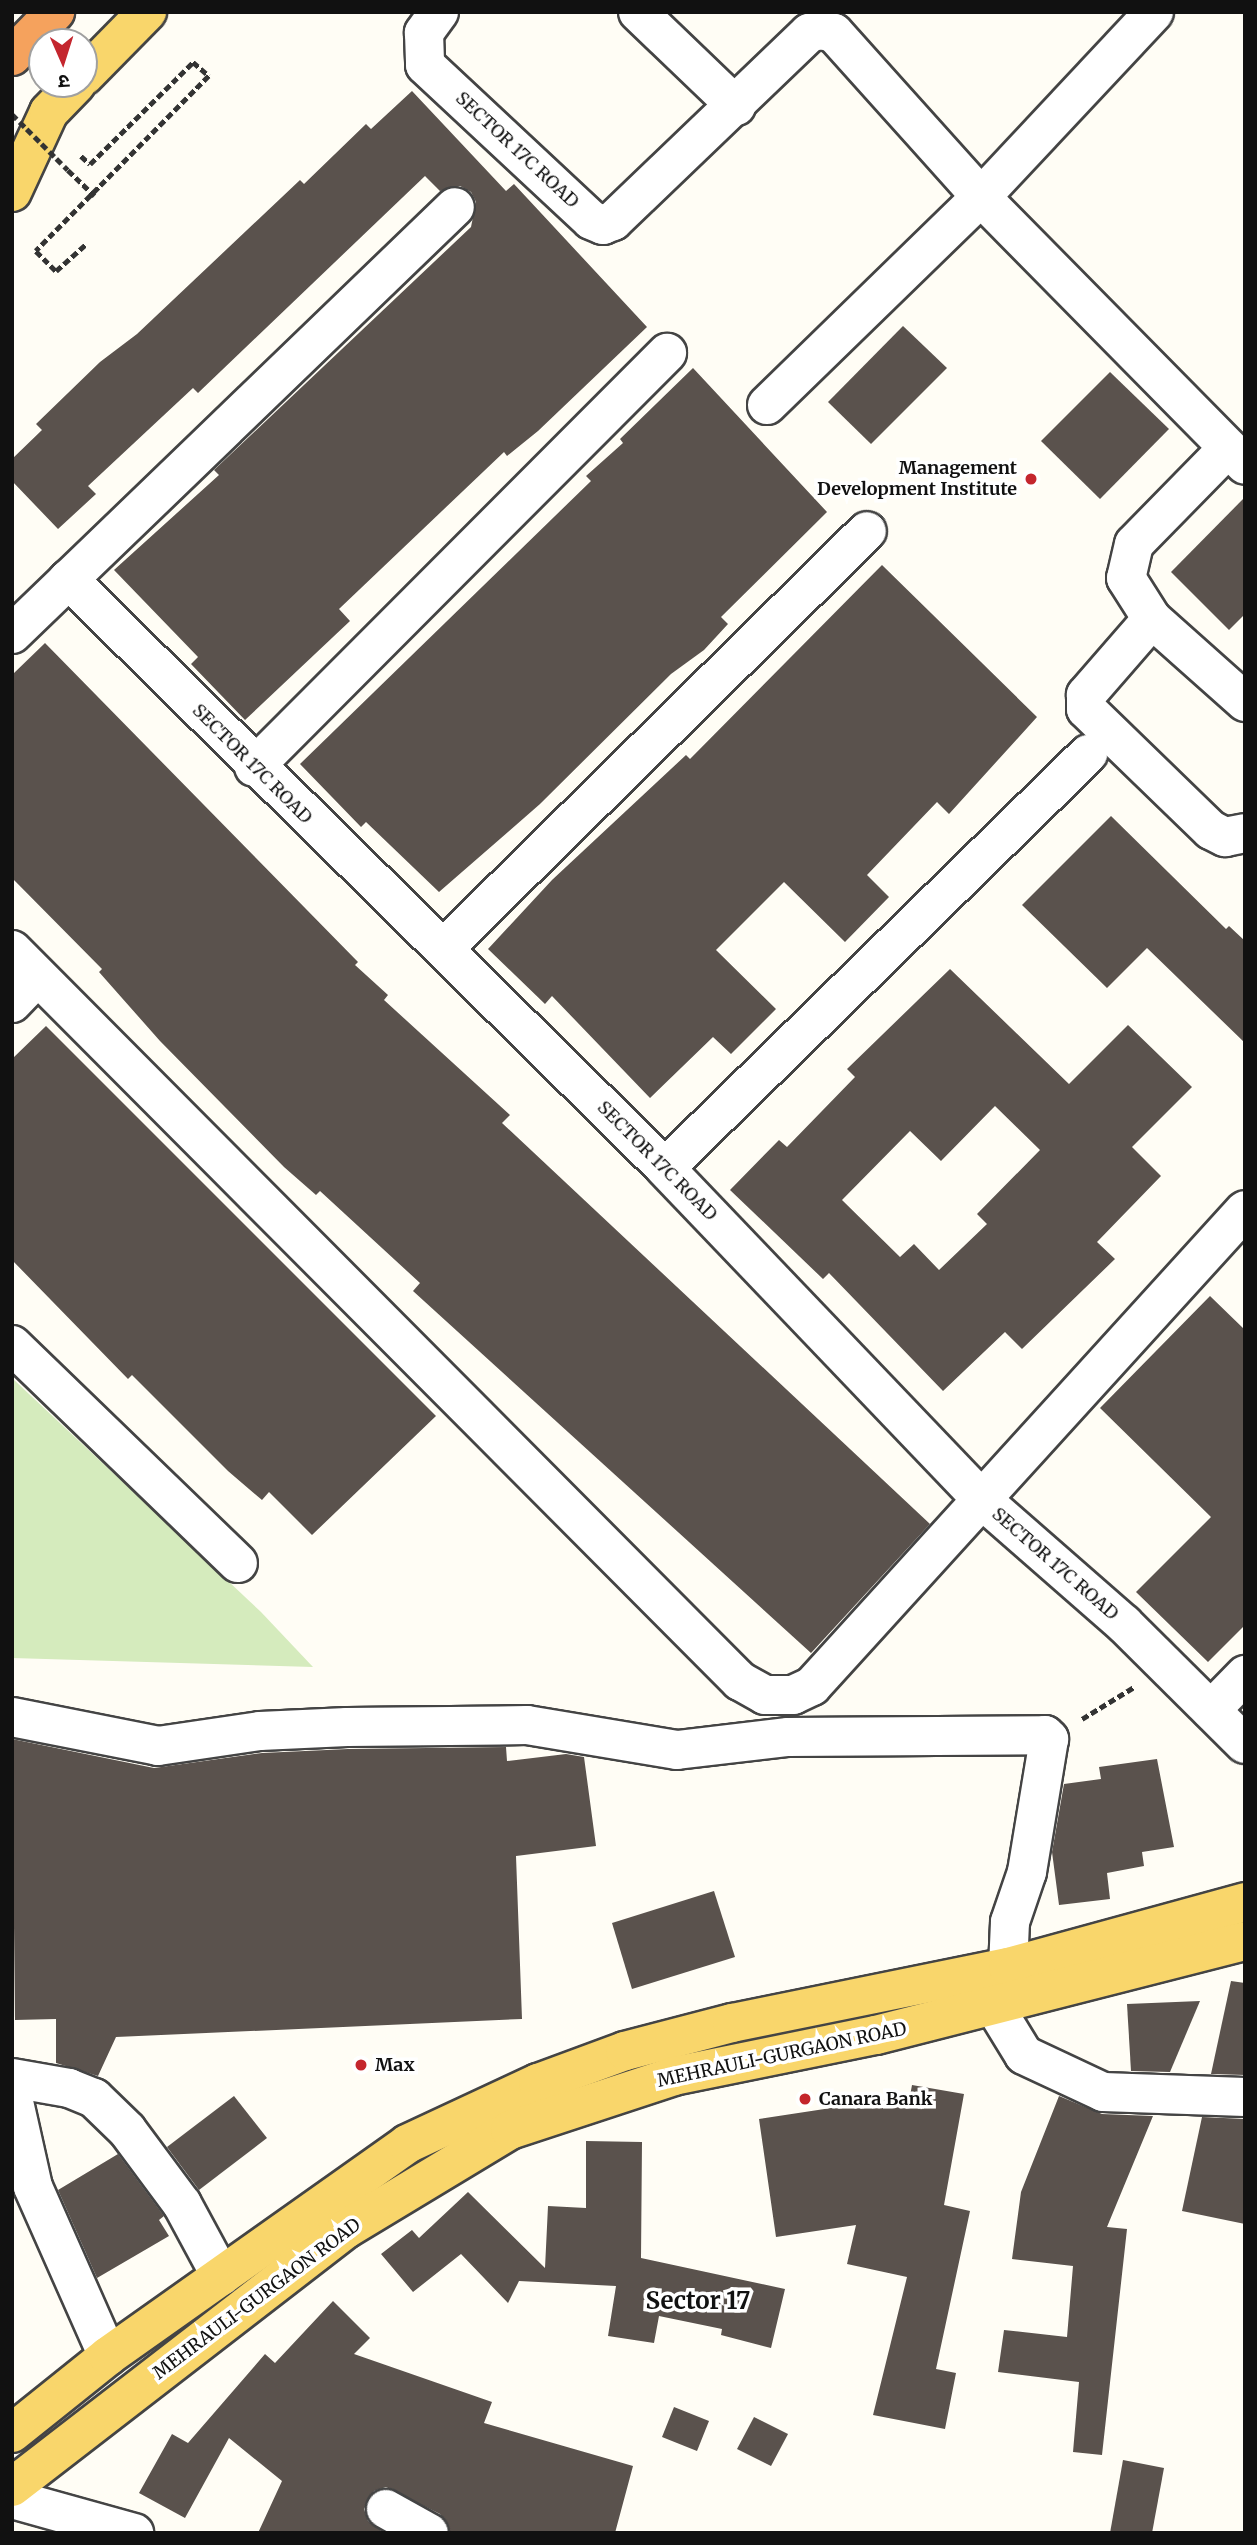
<!DOCTYPE html>
<meta charset="utf-8">
<style>
body{margin:0}
#map{position:relative;width:1257px;height:2545px;overflow:hidden;background:#fffdf5;font-family:Merriweather,"Noto Sans Devanagari",serif}
div>[style]{position:absolute}
[style*='--x']{left:calc(var(--x)*1px);top:calc(var(--y)*1px);width:calc(var(--w)*1px);rotate:calc(var(--a)*1deg)}
.green>*{inset:0;background:#d5ebbd}
.building>*{inset:0;background:#5a524d}
.path>*{height:4.5px;margin-top:-2.25px;transform-origin:0;background:repeating-linear-gradient(90deg,#333 0 7px,transparent 0 10.5px)}
.roads{filter:drop-shadow(2px 0 #444) drop-shadow(-2px 0 #444) drop-shadow(0 2px #444) drop-shadow(0 -2px #444)}
.minor>*{height:38px;margin:-19px;padding:0 19px;transform-origin:19px;border-radius:19px;background:#fff}
.major>*{height:38px;margin:-19px;padding:0 19px;transform-origin:19px;border-radius:19px;background:#f9d66b}
.highway>*{height:38px;margin:-19px;padding:0 19px;transform-origin:19px;border-radius:19px;background:#f5a25d}
.path-bridge>*{height:4.5px;margin-top:-2.25px;transform-origin:0;background:repeating-linear-gradient(90deg,#333 0 7px,transparent 0 10.5px)}
.dots>*{width:19px;height:19px;translate:-50% -50%;box-sizing:border-box;border:4px solid #fff;border-radius:50%}
span{translate:-50% -50%;white-space:nowrap;text-align:center;line-height:1.15;-webkit-text-stroke:7px #fff;paint-order:stroke}
.street-label{font-size:18px;color:#111}
.poi-label{font-size:18px;color:#111;font-weight:700}
.right{translate:-100% -50%;text-align:right}
.left{translate:0 -50%;text-align:left}
.district-label{font-size:24px;color:#111;font-weight:700}
.frame{position:absolute;inset:0;border:14px solid #111;pointer-events:none}
.north{position:absolute;left:28px;top:28px;width:70px;height:70px;box-sizing:border-box;background:#fff;border:2px solid #a0a0a0;border-radius:50%;rotate:177deg;font-size:19px;font-weight:700;line-height:28px;text-align:center;color:#111}
.north::after{content:'';display:block;margin:auto;width:24px;height:32px;background:#c4262e;clip-path:polygon(50% 0,100% 100%,50% 72%,0 100%)}
</style>
<div id="map">
<div class="green">
<div style="clip-path:polygon(12px 1378px,261px 1612px,313px 1667px,12px 1658px)"></div>
</div>
<div class="building">
<div style="clip-path:polygon(412px 91px,506px 191px,514px 184px,647px 327px,538px 431px,507px 456px,504px 452px,339px 609px,350px 621px,245px 720px,191px 664px,198px 657px,114px 570px,219px 475px,214px 470px,471px 227px,476px 202px,471px 192px,460px 186px,440px 191px,425px 176px,198px 393px,193px 388px,88px 486px,96px 494px,58px 529px,12px 481px,12px 459px,42px 430px,36px 424px,100px 362px,137px 334px,300px 180px,304px 184px,366px 124px,371px 129px)"></div>
<div style="clip-path:polygon(903px 326px,947px 368px,871px 444px,828px 402px)"></div>
<div style="clip-path:polygon(693px 368px,827px 512px,721px 617px,728px 624px,704px 650px,671px 674px,540px 804px,439px 892px,366px 822px,361px 827px,300px 764px,591px 481px,586px 476px,623px 443px,620px 439px)"></div>
<div style="clip-path:polygon(1110px 372px,1169px 429px,1100px 499px,1041px 441px)"></div>
<div style="clip-path:polygon(1245px 497px,1245px 614px,1229px 630px,1171px 572px)"></div>
<div style="clip-path:polygon(882px 565px,1037px 717px,949px 814px,937px 802px,867px 875px,889px 897px,845px 942px,784px 882px,716px 950px,776px 1009px,731px 1054px,713px 1037px,650px 1098px,552px 996px,545px 1004px,488px 949px,552px 880px,686px 755px,690px 759px)"></div>
<div style="clip-path:polygon(45px 643px,358px 962px,355px 965px,388px 995px,384px 1000px,510px 1115px,502px 1123px,930px 1524px,811px 1653px,413px 1291px,420px 1283px,320px 1191px,316px 1195px,284px 1167px,160px 1041px,99px 972px,102px 969px,12px 878px,12px 675px)"></div>
<div style="clip-path:polygon(1111px 816px,1226px 929px,1229px 926px,1245px 941px,1245px 1043px,1147px 948px,1107px 988px,1022px 905px)"></div>
<div style="clip-path:polygon(evenodd,950px 969px,1069px 1084px,1128px 1025px,1192px 1087px,1132px 1147px,1161px 1176px,1097px 1242px,1115px 1259px,1022px 1349px,1005px 1332px,943px 1391px,829px 1273px,823px 1279px,730px 1190px,779px 1140px,787px 1147px,855px 1077px,847px 1069px,950px 969px,995px 1106px,1040px 1150px,977px 1214px,987px 1224px,939px 1270px,914px 1244px,900px 1257px,842px 1200px,910px 1131px,941px 1161px,995px 1106px)"></div>
<div style="clip-path:polygon(46px 1026px,436px 1416px,312px 1535px,269px 1492px,262px 1500px,228px 1471px,132px 1375px,128px 1379px,12px 1260px,12px 1059px)"></div>
<div style="clip-path:polygon(1210px 1296px,1245px 1330px,1245px 1625px,1208px 1662px,1136px 1592px,1211px 1517px,1100px 1408px)"></div>
<div style="clip-path:polygon(12px 1739px,154px 1768px,262px 1753px,348px 1749px,506px 1747px,507px 1761px,566px 1754px,584px 1757px,596px 1846px,516px 1856px,522px 2019px,116px 2037px,98px 2076px,56px 2063px,56px 2019px,15px 2020px)"></div>
<div style="clip-path:polygon(1157px 1759px,1174px 1847px,1142px 1852px,1144px 1866px,1107px 1873px,1110px 1899px,1059px 1905px,1052px 1852px,1064px 1784px,1101px 1779px,1099px 1767px)"></div>
<div style="clip-path:polygon(714px 1891px,735px 1957px,632px 1989px,612px 1923px)"></div>
<div style="clip-path:polygon(1231px 1981px,1245px 1983px,1245px 2075px,1211px 2074px)"></div>
<div style="clip-path:polygon(1200px 2001px,1170px 2072px,1131px 2071px,1127px 2004px)"></div>
<div style="clip-path:polygon(912px 2085px,964px 2094px,944px 2205px,970px 2211px,936px 2369px,956px 2373px,945px 2429px,873px 2415px,907px 2277px,847px 2264px,856px 2225px,776px 2237px,759px 2119px,910px 2096px)"></div>
<div style="clip-path:polygon(234px 2096px,267px 2138px,199px 2190px,167px 2147px)"></div>
<div style="clip-path:polygon(1059px 2096px,1102px 2114px,1153px 2116px,1107px 2227px,1127px 2229px,1102px 2455px,1073px 2452px,1079px 2382px,998px 2372px,1004px 2330px,1067px 2337px,1073px 2266px,1012px 2259px,1021px 2192px)"></div>
<div style="clip-path:polygon(1202px 2117px,1245px 2119px,1245px 2224px,1182px 2211px)"></div>
<div style="clip-path:polygon(586px 2141px,642px 2142px,641px 2258px,785px 2289px,771px 2348px,721px 2335px,722px 2329px,659px 2316px,654px 2343px,608px 2336px,616px 2286px,519px 2281px,508px 2303px,461px 2254px,413px 2292px,381px 2254px,412px 2230px,419px 2238px,468px 2192px,545px 2268px,548px 2206px,586px 2208px)"></div>
<div style="clip-path:polygon(118px 2154px,164px 2216px,159px 2220px,169px 2236px,97px 2278px,58px 2190px)"></div>
<div style="clip-path:polygon(333px 2301px,370px 2338px,354px 2354px,492px 2402px,484px 2423px,633px 2466px,615px 2533px,451px 2533px,440px 2514px,386px 2487px,374px 2491px,364px 2509px,368px 2521px,384px 2533px,258px 2533px,282px 2481px,229px 2438px,185px 2518px,139px 2493px,172px 2434px,188px 2443px,265px 2354px,275px 2363px)"></div>
<div style="clip-path:polygon(674px 2407px,709px 2421px,697px 2451px,662px 2437px)"></div>
<div style="clip-path:polygon(754px 2417px,788px 2434px,771px 2466px,737px 2449px)"></div>
<div style="clip-path:polygon(1123px 2460px,1164px 2468px,1152px 2533px,1110px 2533px)"></div>
</div>
<div class="path">
<div style="--x:81;--y:156;--w:12;--a:42"></div>
<div style="--x:90;--y:164;--w:145;--a:-44.7"></div>
<div style="--x:193;--y:62;--w:21;--a:41"></div>
<div style="--x:209;--y:76;--w:246;--a:134.7"></div>
<div style="--x:36;--y:251;--w:28;--a:45"></div>
<div style="--x:56;--y:271;--w:39;--a:-42"></div>
<div style="--x:68;--y:170;--w:37;--a:44"></div>
<div style="--x:1082;--y:1719;--w:61;--a:-31.6"></div>
</div>
<div class="roads">
<div class="minor">
<div style="--x:439;--y:12;--w:26;--a:126"></div>
<div style="--x:424;--y:33;--w:32;--a:88"></div>
<div style="--x:425;--y:65;--w:227;--a:43"></div>
<div style="--x:591;--y:220;--w:13;--a:23"></div>
<div style="--x:603;--y:225;--w:11;--a:-22"></div>
<div style="--x:613;--y:221;--w:272;--a:-43.8"></div>
<div style="--x:809;--y:33;--w:11;--a:-15"></div>
<div style="--x:820;--y:30;--w:14;--a:12"></div>
<div style="--x:834;--y:33;--w:220;--a:48.1"></div>
<div style="--x:981;--y:197;--w:376;--a:45.4"></div>
<div style="--x:638;--y:12;--w:136;--a:43.8"></div>
<div style="--x:767;--y:405;--w:298;--a:-44.2"></div>
<div style="--x:981;--y:197;--w:253;--a:-46.9"></div>
<div style="--x:1228;--y:448;--w:134;--a:134.4"></div>
<div style="--x:1134;--y:544;--w:35;--a:103"></div>
<div style="--x:1126;--y:578;--w:49;--a:57.6"></div>
<div style="--x:1152;--y:619;--w:101;--a:131"></div>
<div style="--x:1086;--y:695;--w:14;--a:90"></div>
<div style="--x:1086;--y:709;--w:174;--a:44.1"></div>
<div style="--x:1211;--y:830;--w:16;--a:27"></div>
<div style="--x:1225;--y:837;--w:20;--a:-11"></div>
<div style="--x:68;--y:579;--w:839;--a:44.61"></div>
<div style="--x:665;--y:1168;--w:456;--a:46.3"></div>
<div style="--x:980;--y:1498;--w:191;--a:41.2"></div>
<div style="--x:1124;--y:1624;--w:170;--a:44.8"></div>
<div style="--x:1152;--y:619;--w:125;--a:41.7"></div>
<div style="--x:12;--y:634;--w:615;--a:-43.95"></div>
<div style="--x:254;--y:767;--w:585;--a:-45.07"></div>
<div style="--x:443;--y:949;--w:595;--a:-44.59"></div>
<div style="--x:12;--y:950;--w:1032;--a:45.12"></div>
<div style="--x:740;--y:1681;--w:29;--a:29"></div>
<div style="--x:765;--y:1695;--w:28;--a:0"></div>
<div style="--x:793;--y:1695;--w:21;--a:-25"></div>
<div style="--x:812;--y:1686;--w:643;--a:-47.71"></div>
<div style="--x:12;--y:1003;--w:37;--a:-46"></div>
<div style="--x:665;--y:1168;--w:592;--a:-44.38"></div>
<div style="--x:12;--y:1345;--w:314;--a:44"></div>
<div style="--x:1211;--y:1710;--w:49;--a:-45.8"></div>
<div style="--x:12;--y:1717;--w:149;--a:11.2"></div>
<div style="--x:158;--y:1746;--w:103;--a:-8.4"></div>
<div style="--x:260;--y:1731;--w:87;--a:-2.6"></div>
<div style="--x:347;--y:1727;--w:180;--a:-0.6"></div>
<div style="--x:527;--y:1725;--w:152;--a:9.5"></div>
<div style="--x:677;--y:1750;--w:112;--a:-6.7"></div>
<div style="--x:788;--y:1737;--w:257;--a:-0.4"></div>
<div style="--x:1045;--y:1735;--w:6;--a:45"></div>
<div style="--x:1049;--y:1739;--w:135;--a:99.4"></div>
<div style="--x:1027;--y:1872;--w:53;--a:108.8"></div>
<div style="--x:1010;--y:1922;--w:45;--a:92.5"></div>
<div style="--x:994;--y:2006;--w:57;--a:58.5"></div>
<div style="--x:1024;--y:2055;--w:87;--a:25.1"></div>
<div style="--x:1103;--y:2092;--w:142;--a:2"></div>
<div style="--x:12;--y:2078;--w:58;--a:10"></div>
<div style="--x:69;--y:2088;--w:27;--a:22"></div>
<div style="--x:94;--y:2098;--w:46;--a:44.1"></div>
<div style="--x:127;--y:2130;--w:92;--a:53.4"></div>
<div style="--x:182;--y:2204;--w:82;--a:61.6"></div>
<div style="--x:12;--y:2093;--w:96;--a:77.4"></div>
<div style="--x:33;--y:2187;--w:185;--a:66.1"></div>
<div style="--x:12;--y:2499;--w:127;--a:15.6"></div>
<div style="--x:386;--y:2509;--w:49;--a:29.2"></div>
</div>
<div class="major">
<div style="--x:84;--y:76;--w:90;--a:-45.5"></div>
<div style="--x:12;--y:192;--w:88;--a:-65.2"></div>
<div style="--x:49;--y:112;--w:39;--a:-46"></div>
<div style="--x:12;--y:2433;--w:123;--a:-38.7"></div>
<div style="--x:108;--y:2356;--w:367;--a:-35.3"></div>
<div style="--x:407;--y:2144;--w:145;--a:-25"></div>
<div style="--x:538;--y:2083;--w:93;--a:-20.2"></div>
<div style="--x:625;--y:2051;--w:111;--a:-14.7"></div>
<div style="--x:732;--y:2023;--w:282;--a:-11.5"></div>
<div style="--x:1008;--y:1967;--w:246;--a:-15.3"></div>
<div style="--x:12;--y:2487;--w:422;--a:-37.7"></div>
<div style="--x:346;--y:2229;--w:192;--a:-31.1"></div>
<div style="--x:510;--y:2130;--w:173;--a:-18.2"></div>
<div style="--x:674;--y:2076;--w:206;--a:-11.5"></div>
<div style="--x:876;--y:2035;--w:381;--a:-14.3"></div>
</div>
<div class="highway">
<div style="--x:12;--y:56;--w:62;--a:-45.7"></div>
</div>
</div>
<div class="path-bridge">
<div style="--x:12;--y:114;--w:79;--a:45"></div>
</div>
<div class="dots">
<div style="left:1031px;top:479px;background:#c4262e"></div>
<div style="left:361px;top:2065px;background:#c4262e"></div>
<div style="left:805px;top:2099px;background:#c4262e"></div>
</div>
<div class="street-label">
<span style="left:517px;top:150px;rotate:43deg">SECTOR 17C ROAD</span>
<span style="left:252px;top:764px;rotate:45deg">SECTOR 17C ROAD</span>
<span style="left:657px;top:1161px;rotate:45deg">SECTOR 17C ROAD</span>
<span style="left:1055px;top:1564px;rotate:41deg">SECTOR 17C ROAD</span>
<span style="left:782px;top:2055px;rotate:-12deg">MEHRAULI-GURGAON ROAD</span>
<span style="left:257px;top:2299px;rotate:-37deg">MEHRAULI-GURGAON ROAD</span>
</div>
<div class="poi-label">
<span class="right" style="left:1017px;top:479px">Management<br>Development Institute</span>
<span class="left" style="left:375px;top:2065px">Max</span>
<span class="left" style="left:819px;top:2099px">Canara Bank</span>
</div>
<div class="district-label">
<span style="left:698px;top:2301px">Sector 17</span>
</div>
<div class="frame"></div>
<div class="north">उ</div>
</div>
